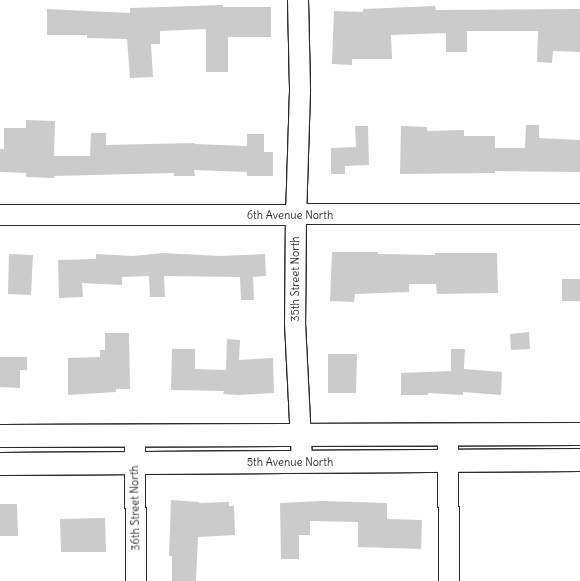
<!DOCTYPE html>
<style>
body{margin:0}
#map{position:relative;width:580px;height:581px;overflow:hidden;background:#fff;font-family:Delius,sans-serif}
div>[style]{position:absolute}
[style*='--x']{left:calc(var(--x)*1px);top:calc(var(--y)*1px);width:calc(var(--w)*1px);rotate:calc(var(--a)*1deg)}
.building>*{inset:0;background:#cbcbcb}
.roads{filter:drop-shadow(1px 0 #2b2b2b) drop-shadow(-1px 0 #2b2b2b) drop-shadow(0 1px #2b2b2b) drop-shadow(0 -1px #2b2b2b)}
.minor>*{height:20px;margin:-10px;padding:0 10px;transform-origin:10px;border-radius:10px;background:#fff}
.major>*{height:22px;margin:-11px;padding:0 11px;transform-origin:11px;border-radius:11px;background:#fff}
span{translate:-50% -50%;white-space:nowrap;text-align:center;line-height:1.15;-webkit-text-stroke:3.5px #fff;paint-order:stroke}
.street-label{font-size:11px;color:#2b2b2b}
</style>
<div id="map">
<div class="building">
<div style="clip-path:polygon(223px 5px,223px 7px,271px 7px,271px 37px,228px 37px,228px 72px,206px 72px,206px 29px,160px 31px,160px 44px,151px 44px,153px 77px,130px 78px,127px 39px,87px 38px,87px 35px,47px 35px,47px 9px,130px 13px,130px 8px)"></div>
<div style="clip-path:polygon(435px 6px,436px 10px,580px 9px,580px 52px,553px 51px,552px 63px,537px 62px,538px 31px,467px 31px,467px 52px,446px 52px,446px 33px,391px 35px,392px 59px,352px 59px,352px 65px,332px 64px,334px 11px,363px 12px,363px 9px)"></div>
<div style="clip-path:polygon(26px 120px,55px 121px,54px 156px,90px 156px,91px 133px,106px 133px,106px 145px,194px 143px,194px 144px,247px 146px,247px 134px,264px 134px,264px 152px,273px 152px,273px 176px,247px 176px,247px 172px,194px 170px,195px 176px,174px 176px,174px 173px,54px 176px,54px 178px,26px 177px,26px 173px,0 172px,0 149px,4px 149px,4px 128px,26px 128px)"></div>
<div style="clip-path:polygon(526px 125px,539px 125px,539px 138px,580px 140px,580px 172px,495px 171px,495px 173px,400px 174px,401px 126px,427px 127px,427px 131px,464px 130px,464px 136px,495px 136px,495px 148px,525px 148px)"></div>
<div style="clip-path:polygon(355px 126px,368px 126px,369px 165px,345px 166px,345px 174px,331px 174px,331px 148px,356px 147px)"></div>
<div style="clip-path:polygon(332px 252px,378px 252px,378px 254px,435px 255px,435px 253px,497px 253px,498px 293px,437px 294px,436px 284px,409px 284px,409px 292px,355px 294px,354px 302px,330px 301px)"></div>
<div style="clip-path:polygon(163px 253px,220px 256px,265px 254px,266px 276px,253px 277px,254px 300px,241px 300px,240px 277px,164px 276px,165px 297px,150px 297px,149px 276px,122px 277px,122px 285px,82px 283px,83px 297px,59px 298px,58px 260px,96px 259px,96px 254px,133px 256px)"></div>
<div style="clip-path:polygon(9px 254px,33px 255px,31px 295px,8px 294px)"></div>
<div style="clip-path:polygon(562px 279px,580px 279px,580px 301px,562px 301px)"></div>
<div style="clip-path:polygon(529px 332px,530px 349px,511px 350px,510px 334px)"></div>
<div style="clip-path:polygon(105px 333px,129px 333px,130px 389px,116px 389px,116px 392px,68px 395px,68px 358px,100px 357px,100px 350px,105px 350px)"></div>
<div style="clip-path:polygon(227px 339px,240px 340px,239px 360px,273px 358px,274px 393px,238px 395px,223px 394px,224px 391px,171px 390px,172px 349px,195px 349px,195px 369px,226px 370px)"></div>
<div style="clip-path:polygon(451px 349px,465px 349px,464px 369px,502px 372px,501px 395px,463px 392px,463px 395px,428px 393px,428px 395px,401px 395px,401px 373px,451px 371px)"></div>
<div style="clip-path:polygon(328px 354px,357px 354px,356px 393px,328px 393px)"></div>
<div style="clip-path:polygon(0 357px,27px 357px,27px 370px,20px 370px,20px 388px,0 387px)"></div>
<div style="clip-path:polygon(171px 500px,199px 502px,199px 503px,229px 502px,229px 506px,234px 506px,235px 535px,198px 537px,196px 581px,172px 581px,172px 556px,169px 556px)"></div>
<div style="clip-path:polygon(321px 501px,387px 503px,387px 519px,422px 520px,421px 549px,358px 547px,358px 522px,310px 521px,310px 535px,299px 535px,299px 559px,281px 559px,280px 503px)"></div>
<div style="clip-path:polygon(0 504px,17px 504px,18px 536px,0 536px)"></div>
<div style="clip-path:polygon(105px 518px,106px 552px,61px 552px,60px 519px)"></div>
</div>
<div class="roads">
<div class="minor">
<div style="--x:298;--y:0;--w:91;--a:88.7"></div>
<div style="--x:300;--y:91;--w:124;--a:91.8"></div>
<div style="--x:296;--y:215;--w:108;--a:90.5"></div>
<div style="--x:295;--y:323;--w:139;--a:87.1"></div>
<div style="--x:0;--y:215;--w:580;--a:-0.1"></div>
<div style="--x:448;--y:434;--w:147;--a:89.6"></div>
<div style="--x:135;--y:435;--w:146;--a:89.6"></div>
</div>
<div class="major">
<div style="--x:0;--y:436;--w:580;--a:-0.2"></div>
<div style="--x:0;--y:464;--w:580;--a:-0.4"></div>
</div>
</div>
<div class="street-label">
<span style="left:290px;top:215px">6th Avenue North</span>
<span style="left:295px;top:279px;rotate:-90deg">35th Street North</span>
<span style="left:290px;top:462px">5th Avenue North</span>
<span style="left:135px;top:508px;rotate:-91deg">36th Street North</span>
</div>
</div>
